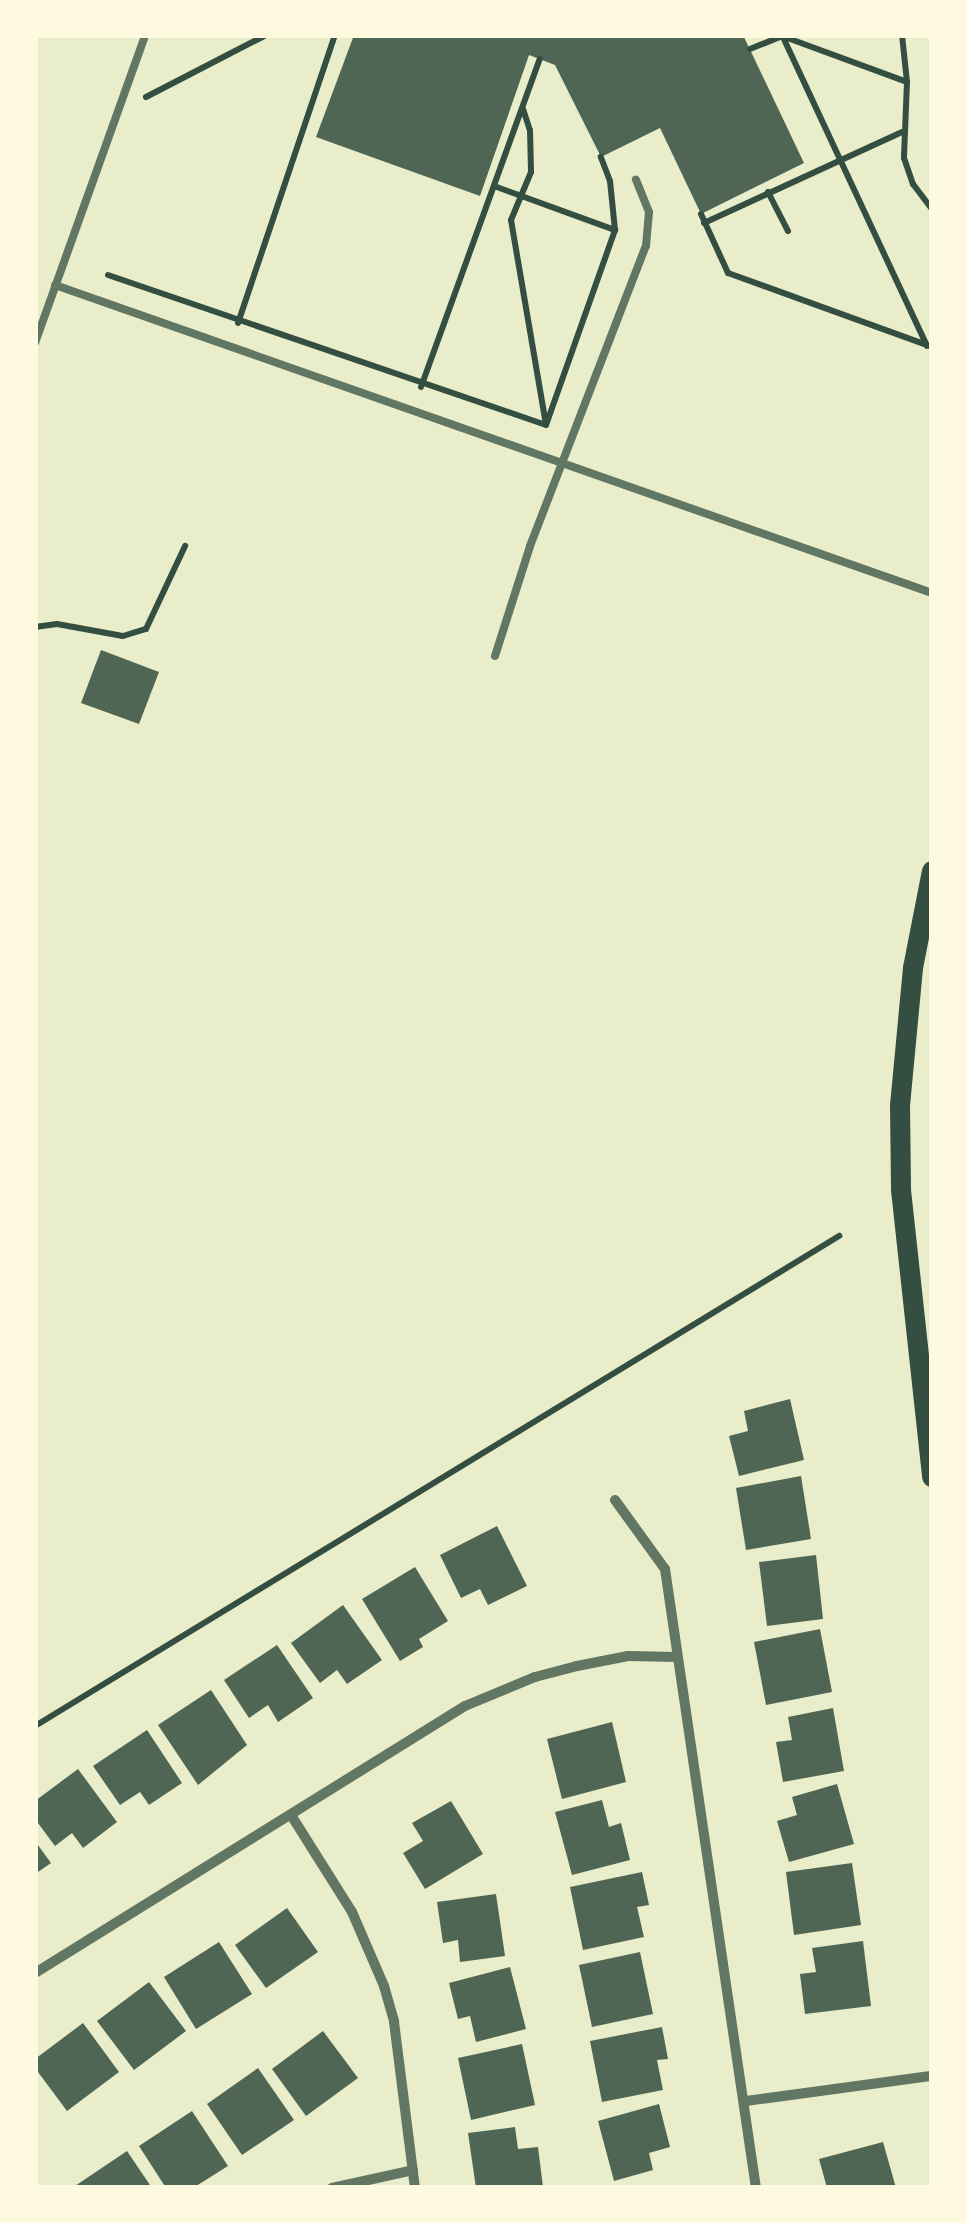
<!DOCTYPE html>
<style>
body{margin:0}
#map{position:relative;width:967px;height:2223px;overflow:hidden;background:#e9edc9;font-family:"IBM Plex Serif",serif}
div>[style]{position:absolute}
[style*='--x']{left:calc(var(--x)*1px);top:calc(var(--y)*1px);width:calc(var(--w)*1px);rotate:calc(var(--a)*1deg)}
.building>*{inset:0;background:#4f6655}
.path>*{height:6px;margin:-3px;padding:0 3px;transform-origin:3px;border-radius:3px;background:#344e41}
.service>*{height:8px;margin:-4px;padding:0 4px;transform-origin:4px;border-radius:4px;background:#617663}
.minor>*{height:10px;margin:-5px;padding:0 5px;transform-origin:5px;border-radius:5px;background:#617663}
.secondary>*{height:20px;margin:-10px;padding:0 10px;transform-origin:10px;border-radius:10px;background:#344e41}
span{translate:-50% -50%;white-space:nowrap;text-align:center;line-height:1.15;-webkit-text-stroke:8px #fefae0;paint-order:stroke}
.frame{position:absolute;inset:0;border:38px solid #fefae0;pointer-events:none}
</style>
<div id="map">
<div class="building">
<div style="clip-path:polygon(354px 35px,743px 35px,804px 163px,701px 214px,660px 128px,601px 157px,555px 65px,529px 55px,480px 196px,316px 137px)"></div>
<div style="clip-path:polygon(101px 650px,159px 672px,139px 724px,81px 703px)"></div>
<div style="clip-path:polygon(790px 1399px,804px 1460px,739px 1476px,729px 1436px,748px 1431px,744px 1411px)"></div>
<div style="clip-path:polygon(801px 1476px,811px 1539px,746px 1550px,736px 1488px)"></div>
<div style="clip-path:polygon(497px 1526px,527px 1586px,488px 1605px,480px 1589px,461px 1598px,440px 1555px)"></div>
<div style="clip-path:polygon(816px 1555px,823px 1619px,767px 1626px,759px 1562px)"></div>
<div style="clip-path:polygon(415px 1567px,448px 1621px,419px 1639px,423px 1647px,400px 1661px,362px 1599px)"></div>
<div style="clip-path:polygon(343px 1605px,382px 1660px,347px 1684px,337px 1670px,320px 1683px,291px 1643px)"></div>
<div style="clip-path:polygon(820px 1629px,832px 1692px,766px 1705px,754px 1642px)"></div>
<div style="clip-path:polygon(277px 1645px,313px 1698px,278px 1722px,268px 1705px,249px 1718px,224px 1680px)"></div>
<div style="clip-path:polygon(211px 1690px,247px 1745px,198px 1785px,158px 1725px)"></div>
<div style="clip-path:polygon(833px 1708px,844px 1771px,783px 1782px,776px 1742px,792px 1740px,788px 1717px)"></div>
<div style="clip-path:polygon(612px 1722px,626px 1782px,562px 1799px,547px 1739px)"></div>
<div style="clip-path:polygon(147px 1730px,182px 1783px,149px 1805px,140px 1792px,120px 1805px,93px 1766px)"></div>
<div style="clip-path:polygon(78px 1769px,117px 1822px,83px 1848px,72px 1833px,55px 1846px,35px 1819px,35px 1801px)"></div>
<div style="clip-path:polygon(837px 1784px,854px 1844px,789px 1862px,777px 1821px,797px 1815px,792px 1797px)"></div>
<div style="clip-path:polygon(602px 1800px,609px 1827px,621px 1823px,630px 1860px,572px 1875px,555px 1812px)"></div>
<div style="clip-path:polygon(451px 1801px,483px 1854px,425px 1889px,403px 1853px,423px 1841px,412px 1823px)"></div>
<div style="clip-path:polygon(35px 1841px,51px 1863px,35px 1874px)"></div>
<div style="clip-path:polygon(852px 1863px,861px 1925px,794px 1935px,786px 1872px)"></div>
<div style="clip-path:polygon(642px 1872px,649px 1905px,637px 1907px,644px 1937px,583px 1950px,570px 1887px)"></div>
<div style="clip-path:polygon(496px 1894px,505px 1956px,460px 1962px,458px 1940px,443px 1943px,437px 1902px)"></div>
<div style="clip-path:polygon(287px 1908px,318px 1952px,266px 1988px,235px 1945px)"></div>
<div style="clip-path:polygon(863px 1941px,871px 2006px,805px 2014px,800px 1974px,816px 1972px,812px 1948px)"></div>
<div style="clip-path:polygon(219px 1942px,252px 1994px,196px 2029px,164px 1977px)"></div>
<div style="clip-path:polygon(640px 1952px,653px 2014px,592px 2027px,579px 1965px)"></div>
<div style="clip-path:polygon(510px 1967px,526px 2029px,476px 2042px,470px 2016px,458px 2019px,449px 1983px)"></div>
<div style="clip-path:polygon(149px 1982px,186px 2031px,134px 2070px,97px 2021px)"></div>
<div style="clip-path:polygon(83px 2023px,119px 2072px,67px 2111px,35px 2068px,35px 2059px)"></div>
<div style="clip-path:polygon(662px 2027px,668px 2059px,657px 2060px,663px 2090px,602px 2102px,590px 2041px)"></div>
<div style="clip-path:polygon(323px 2031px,358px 2078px,306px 2116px,272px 2069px)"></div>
<div style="clip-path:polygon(522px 2044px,535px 2105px,471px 2120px,458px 2058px)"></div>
<div style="clip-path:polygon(258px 2068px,294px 2120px,242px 2155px,207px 2104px)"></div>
<div style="clip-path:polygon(659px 2104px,670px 2147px,649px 2153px,653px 2170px,614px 2181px,598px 2121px)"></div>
<div style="clip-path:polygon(192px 2111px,228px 2166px,193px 2188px,166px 2188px,139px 2146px)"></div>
<div style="clip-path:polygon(515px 2127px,518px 2149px,538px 2147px,543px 2187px,476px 2188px,468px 2133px)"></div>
<div style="clip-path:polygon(883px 2142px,896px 2188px,827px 2188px,819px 2159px)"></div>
<div style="clip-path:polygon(127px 2151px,152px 2188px,72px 2188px)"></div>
</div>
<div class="path">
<div style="--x:782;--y:35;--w:343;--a:65"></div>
<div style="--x:902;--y:35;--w:47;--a:83.9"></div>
<div style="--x:907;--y:82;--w:76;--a:92.3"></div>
<div style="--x:904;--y:158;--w:28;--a:71"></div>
<div style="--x:913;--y:184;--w:31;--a:53"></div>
<div style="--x:750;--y:49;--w:35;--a:-22"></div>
<div style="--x:782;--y:36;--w:133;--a:20.2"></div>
<div style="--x:146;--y:97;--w:135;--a:-27.3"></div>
<div style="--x:523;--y:109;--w:22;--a:72"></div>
<div style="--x:530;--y:130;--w:42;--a:88.6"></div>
<div style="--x:531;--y:172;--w:52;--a:112.6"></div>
<div style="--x:511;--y:220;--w:207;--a:80.3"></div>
<div style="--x:494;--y:186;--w:129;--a:20"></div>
<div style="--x:768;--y:192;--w:44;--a:62.9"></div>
<div style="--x:701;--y:214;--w:65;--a:65.4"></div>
<div style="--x:728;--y:273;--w:217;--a:19.9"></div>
<div style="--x:704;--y:223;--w:218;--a:-24.7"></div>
<div style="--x:108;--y:275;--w:463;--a:18.9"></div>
<div style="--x:546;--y:425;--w:207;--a:-70.5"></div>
<div style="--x:615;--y:230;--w:49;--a:-95.8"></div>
<div style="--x:610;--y:181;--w:26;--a:-111"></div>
<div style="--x:238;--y:323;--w:304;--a:-71.4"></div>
<div style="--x:421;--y:387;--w:349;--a:-70.1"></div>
<div style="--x:35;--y:627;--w:22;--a:-8"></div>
<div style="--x:57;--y:624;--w:67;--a:10.3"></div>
<div style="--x:123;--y:636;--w:24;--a:-17"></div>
<div style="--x:146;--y:629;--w:92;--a:-64.8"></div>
<div style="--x:35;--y:1726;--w:942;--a:-31.36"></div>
</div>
<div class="service">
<div style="--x:55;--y:285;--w:930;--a:19.35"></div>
<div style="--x:35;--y:343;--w:327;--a:-70.3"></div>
<div style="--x:495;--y:656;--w:115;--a:-72.3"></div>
<div style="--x:530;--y:546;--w:322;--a:-68.9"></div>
<div style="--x:646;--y:246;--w:34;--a:-85"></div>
<div style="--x:649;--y:212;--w:35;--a:-112"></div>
</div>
<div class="minor">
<div style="--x:615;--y:1500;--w:85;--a:54.1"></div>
<div style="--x:665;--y:1569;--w:626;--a:81.64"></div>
<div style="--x:291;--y:1815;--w:115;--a:57.8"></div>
<div style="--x:352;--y:1912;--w:81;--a:66.6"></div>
<div style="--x:384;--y:1986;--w:37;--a:74"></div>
<div style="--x:394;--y:2022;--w:167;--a:82.8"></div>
<div style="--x:35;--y:1973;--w:506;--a:-31.84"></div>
<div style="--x:465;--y:1706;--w:76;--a:-22.5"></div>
<div style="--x:535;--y:1677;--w:43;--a:-14.7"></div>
<div style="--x:577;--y:1666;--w:52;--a:-11.1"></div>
<div style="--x:628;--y:1656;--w:49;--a:1.2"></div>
<div style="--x:746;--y:2101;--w:188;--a:-7.7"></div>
<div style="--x:332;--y:2188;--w:83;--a:-12.5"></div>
</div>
<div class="secondary">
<div style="--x:932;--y:871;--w:99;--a:101.1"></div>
<div style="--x:913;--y:968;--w:138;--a:95.4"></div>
<div style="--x:900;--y:1105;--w:85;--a:89.3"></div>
<div style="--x:901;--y:1190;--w:289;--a:83.8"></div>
</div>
<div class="frame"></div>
</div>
